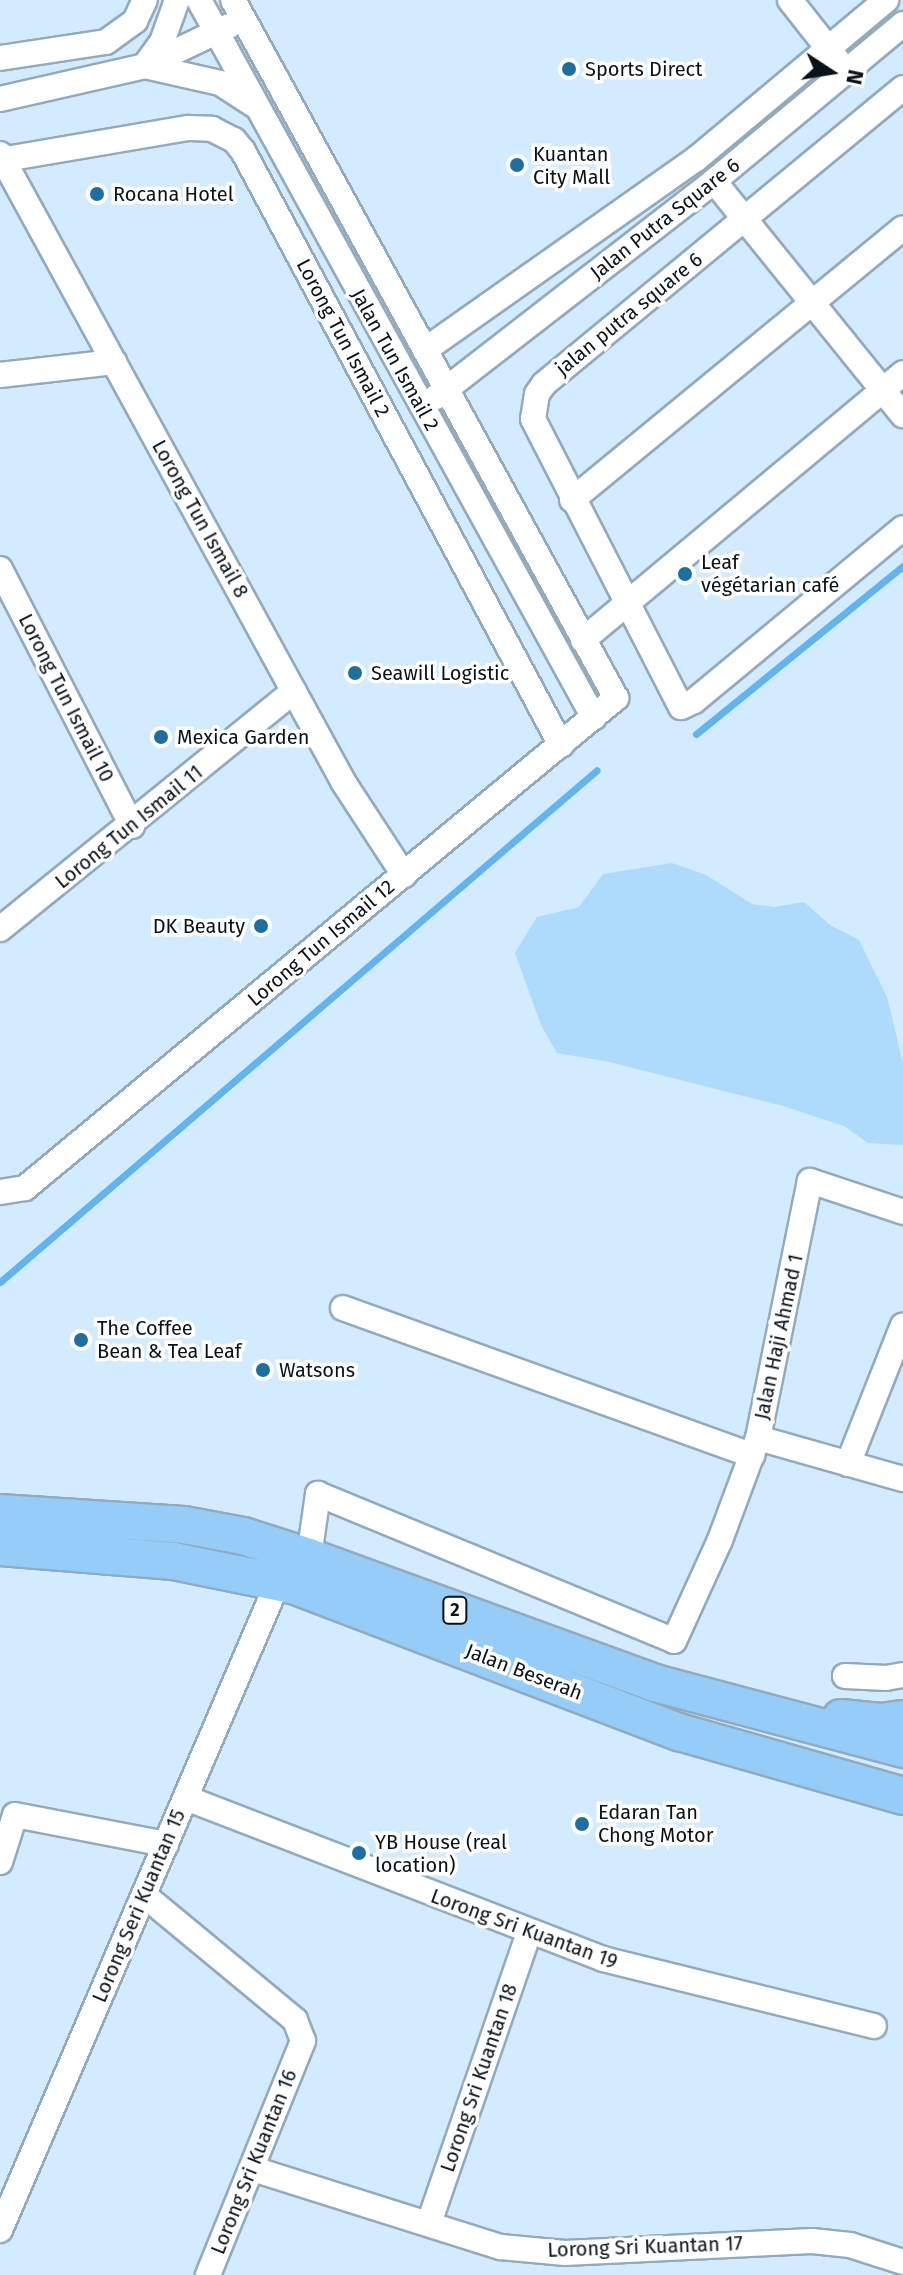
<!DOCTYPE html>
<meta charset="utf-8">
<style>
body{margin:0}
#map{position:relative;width:903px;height:2275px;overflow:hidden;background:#d2ebff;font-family:"Fira Sans",sans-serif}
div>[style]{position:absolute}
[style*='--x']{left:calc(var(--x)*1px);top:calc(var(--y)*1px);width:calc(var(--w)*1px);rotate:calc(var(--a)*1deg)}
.green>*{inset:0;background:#aedafb}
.stream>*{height:7px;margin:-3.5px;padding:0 3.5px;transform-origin:3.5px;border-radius:3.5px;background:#63b4ed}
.roads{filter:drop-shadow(2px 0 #92aabd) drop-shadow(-2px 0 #92aabd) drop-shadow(0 2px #92aabd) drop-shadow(0 -2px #92aabd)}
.minor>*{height:24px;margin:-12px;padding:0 12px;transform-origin:12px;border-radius:12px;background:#fff}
.highway>*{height:36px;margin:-18px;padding:0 18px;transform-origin:18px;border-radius:18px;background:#95cdf8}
.dots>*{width:22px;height:22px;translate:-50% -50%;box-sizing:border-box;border:4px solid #fff;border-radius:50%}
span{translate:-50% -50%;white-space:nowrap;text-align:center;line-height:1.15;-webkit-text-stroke:7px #fff;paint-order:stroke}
.shield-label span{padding:2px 6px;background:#fff;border:2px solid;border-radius:6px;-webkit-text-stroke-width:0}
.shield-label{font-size:18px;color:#091219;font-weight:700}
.poi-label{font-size:20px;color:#091219}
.left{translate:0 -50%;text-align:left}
.right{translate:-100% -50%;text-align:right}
.street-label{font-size:20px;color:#091219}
.north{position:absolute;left:791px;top:32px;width:80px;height:80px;-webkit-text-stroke:6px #fff;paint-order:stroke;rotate:102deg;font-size:22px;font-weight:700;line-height:32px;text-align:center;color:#091219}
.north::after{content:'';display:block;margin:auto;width:28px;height:36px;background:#091219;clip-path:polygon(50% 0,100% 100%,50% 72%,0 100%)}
</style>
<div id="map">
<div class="green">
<div style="clip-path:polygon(672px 863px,706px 875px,752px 904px,774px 907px,804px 902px,830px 925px,859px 940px,887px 997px,903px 1064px,903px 1145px,868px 1143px,844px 1126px,783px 1106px,610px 1062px,557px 1053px,541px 1025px,515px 953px,537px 917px,579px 907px,603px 874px)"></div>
</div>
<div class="stream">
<div style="--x:696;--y:734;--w:267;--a:-39.1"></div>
<div style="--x:0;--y:1282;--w:786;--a:-40.62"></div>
</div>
<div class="roads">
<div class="minor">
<div style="--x:199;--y:0;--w:819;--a:61.18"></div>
<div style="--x:790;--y:0;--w:78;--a:51.8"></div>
<div style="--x:0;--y:58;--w:107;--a:-8.6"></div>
<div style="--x:106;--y:42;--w:36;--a:-36"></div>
<div style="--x:135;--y:21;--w:23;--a:-65"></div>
<div style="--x:146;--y:64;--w:27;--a:-54"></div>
<div style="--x:162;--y:42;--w:45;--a:-70.3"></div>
<div style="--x:145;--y:66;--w:77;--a:12.8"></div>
<div style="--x:220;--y:83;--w:40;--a:32.9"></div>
<div style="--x:903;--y:88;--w:465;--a:140.5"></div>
<div style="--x:544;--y:384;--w:12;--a:125"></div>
<div style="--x:537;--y:394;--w:25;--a:99"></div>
<div style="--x:533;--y:419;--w:324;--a:62.8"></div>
<div style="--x:681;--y:707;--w:14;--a:-25"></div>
<div style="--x:694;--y:701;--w:271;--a:-39.6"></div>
<div style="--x:0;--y:99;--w:149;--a:-12.8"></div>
<div style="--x:145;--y:66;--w:93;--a:-25.5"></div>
<div style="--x:0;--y:154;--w:717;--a:61.33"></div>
<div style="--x:344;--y:783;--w:110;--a:56.9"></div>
<div style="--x:0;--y:160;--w:191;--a:-9.7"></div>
<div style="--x:188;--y:128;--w:24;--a:2"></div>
<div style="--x:212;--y:129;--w:25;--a:27"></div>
<div style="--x:234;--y:140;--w:14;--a:51"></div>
<div style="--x:243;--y:151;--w:674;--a:61.84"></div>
<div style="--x:714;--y:181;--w:301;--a:51.1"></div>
<div style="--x:425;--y:350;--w:332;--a:-35.2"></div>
<div style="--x:696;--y:159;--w:248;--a:-39.9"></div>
<div style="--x:0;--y:375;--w:115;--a:-6.5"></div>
<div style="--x:436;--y:397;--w:352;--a:-37.8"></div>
<div style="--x:714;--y:181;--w:246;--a:-39.7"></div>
<div style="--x:572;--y:500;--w:428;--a:-39.4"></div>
<div style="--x:0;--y:569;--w:289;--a:62.8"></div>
<div style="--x:583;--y:640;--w:417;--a:-39.8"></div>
<div style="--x:0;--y:929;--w:378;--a:-39"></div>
<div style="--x:0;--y:1192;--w:25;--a:-9"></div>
<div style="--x:25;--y:1188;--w:768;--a:-39.66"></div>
<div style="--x:616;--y:698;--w:796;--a:-118.75"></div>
<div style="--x:343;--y:1308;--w:435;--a:19.8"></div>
<div style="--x:758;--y:1438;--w:151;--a:15.8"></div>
<div style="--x:848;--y:1464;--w:149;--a:-68.4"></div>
<div style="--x:309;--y:1557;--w:64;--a:-81.9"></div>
<div style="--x:318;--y:1494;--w:385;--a:22.4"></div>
<div style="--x:674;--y:1641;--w:111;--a:-65.5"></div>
<div style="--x:720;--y:1540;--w:109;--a:-69.6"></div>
<div style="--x:758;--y:1438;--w:262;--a:-78.6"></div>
<div style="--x:810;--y:1181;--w:98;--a:18.4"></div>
<div style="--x:845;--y:1676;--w:41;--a:2.8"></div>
<div style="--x:886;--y:1678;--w:17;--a:-10"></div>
<div style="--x:186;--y:1798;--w:447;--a:21.1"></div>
<div style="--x:603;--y:1959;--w:279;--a:13.9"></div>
<div style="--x:0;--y:1862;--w:49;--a:-72.3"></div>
<div style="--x:15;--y:1815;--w:154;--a:10.9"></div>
<div style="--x:144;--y:1895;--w:196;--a:39.6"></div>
<div style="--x:295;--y:2020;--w:22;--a:69"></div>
<div style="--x:303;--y:2041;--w:253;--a:112.1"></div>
<div style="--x:253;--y:2169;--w:260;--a:17.5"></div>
<div style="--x:501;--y:2247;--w:64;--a:5.4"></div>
<div style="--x:565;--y:2253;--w:247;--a:-2.8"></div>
<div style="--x:812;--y:2241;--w:38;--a:6"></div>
<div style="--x:850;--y:2245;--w:56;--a:17.8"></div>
<div style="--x:429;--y:2223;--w:307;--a:-71"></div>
<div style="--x:0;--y:2230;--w:705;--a:-66.78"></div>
</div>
<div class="highway">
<div style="--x:0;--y:1513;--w:184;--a:3.7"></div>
<div style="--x:184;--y:1525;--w:60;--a:10.6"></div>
<div style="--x:243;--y:1536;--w:69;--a:17.7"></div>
<div style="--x:309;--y:1557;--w:368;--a:20"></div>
<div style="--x:655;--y:1683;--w:257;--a:14.9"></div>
<div style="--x:0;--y:1547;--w:174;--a:4.6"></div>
<div style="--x:173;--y:1561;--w:126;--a:11.5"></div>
<div style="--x:296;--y:1586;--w:410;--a:20.9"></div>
<div style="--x:679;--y:1732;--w:233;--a:15.9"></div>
<div style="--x:841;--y:1718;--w:40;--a:5.7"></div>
<div style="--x:881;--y:1722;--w:22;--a:-8"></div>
</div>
</div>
<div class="dots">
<div style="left:569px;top:69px;background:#1f6ea0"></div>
<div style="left:517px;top:165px;background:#1f6ea0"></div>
<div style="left:97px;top:194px;background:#1f6ea0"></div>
<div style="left:685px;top:574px;background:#1f6ea0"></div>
<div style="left:355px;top:673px;background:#1f6ea0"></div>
<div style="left:161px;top:737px;background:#1f6ea0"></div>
<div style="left:261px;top:926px;background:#1f6ea0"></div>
<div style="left:81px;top:1340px;background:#1f6ea0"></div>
<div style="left:263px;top:1370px;background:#1f6ea0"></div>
<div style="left:582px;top:1824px;background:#1f6ea0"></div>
<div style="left:359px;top:1853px;background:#1f6ea0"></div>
</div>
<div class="shield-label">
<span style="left:455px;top:1610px">2</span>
</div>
<div class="poi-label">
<span class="left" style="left:585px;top:69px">Sports Direct</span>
<span class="left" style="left:533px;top:166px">Kuantan<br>City Mall</span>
<span class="left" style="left:113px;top:194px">Rocana Hotel</span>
<span class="left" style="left:701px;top:574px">Leaf<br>végétarian café</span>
<span class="left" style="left:371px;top:673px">Seawill Logistic</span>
<span class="left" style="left:177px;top:737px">Mexica Garden</span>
<span class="right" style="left:245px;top:926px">DK Beauty</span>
<span class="left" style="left:97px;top:1340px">The Coffee<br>Bean &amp; Tea Leaf</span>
<span class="left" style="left:279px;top:1370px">Watsons</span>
<span class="left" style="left:598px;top:1824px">Edaran Tan<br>Chong Motor</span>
<span class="left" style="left:375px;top:1854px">YB House (real<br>location)</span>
</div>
<div class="street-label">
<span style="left:665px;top:219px;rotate:-38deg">Jalan Putra Square 6</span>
<span style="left:629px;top:314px;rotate:-39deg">jalan putra square 6</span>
<span style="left:343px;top:338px;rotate:62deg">Lorong Tun Ismail 2</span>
<span style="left:395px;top:360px;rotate:61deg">Jalan Tun Ismail 2</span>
<span style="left:200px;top:519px;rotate:61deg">Lorong Tun Ismail 8</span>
<span style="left:66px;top:698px;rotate:63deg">Lorong Tun Ismail 10</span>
<span style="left:129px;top:827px;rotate:-39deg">Lorong Tun Ismail 11</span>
<span style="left:321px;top:943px;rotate:-40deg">Lorong Tun Ismail 12</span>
<span style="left:779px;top:1337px;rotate:-78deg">Jalan Haji Ahmad 1</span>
<span style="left:524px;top:1672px;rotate:21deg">Jalan Beserah</span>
<span style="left:139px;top:1906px;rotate:-67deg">Lorong Seri Kuantan 15</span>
<span style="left:524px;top:1929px;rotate:20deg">Lorong Sri Kuantan 19</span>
<span style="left:479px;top:2078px;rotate:-71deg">Lorong Sri Kuantan 18</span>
<span style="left:254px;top:2162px;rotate:-68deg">Lorong Sri Kuantan 16</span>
<span style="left:645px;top:2247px;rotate:-2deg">Lorong Sri Kuantan 17</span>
</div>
<div class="north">N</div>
</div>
